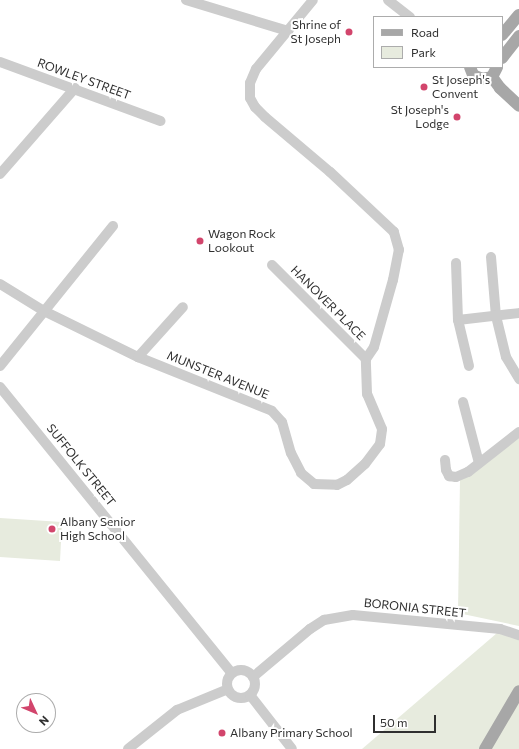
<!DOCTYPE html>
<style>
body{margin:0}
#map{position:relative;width:519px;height:749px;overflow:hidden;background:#fff;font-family:Commissioner,sans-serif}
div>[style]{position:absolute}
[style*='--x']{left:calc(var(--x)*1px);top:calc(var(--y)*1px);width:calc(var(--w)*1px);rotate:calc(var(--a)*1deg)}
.green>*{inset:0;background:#e7ebde}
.minor>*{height:10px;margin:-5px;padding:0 5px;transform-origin:5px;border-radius:5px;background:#ccc}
.minor>.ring{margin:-5px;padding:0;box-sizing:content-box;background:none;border:10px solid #ccc;border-radius:50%}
.major>*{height:12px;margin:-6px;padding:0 6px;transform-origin:6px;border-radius:6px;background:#a7a7a7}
.dots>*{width:11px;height:11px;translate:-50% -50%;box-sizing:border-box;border:2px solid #fff;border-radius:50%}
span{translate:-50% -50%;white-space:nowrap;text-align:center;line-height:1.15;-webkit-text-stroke:4px #fff;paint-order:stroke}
.poi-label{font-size:12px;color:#2f2f2f}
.right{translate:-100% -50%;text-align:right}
.left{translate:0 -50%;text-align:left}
.street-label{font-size:12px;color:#2f2f2f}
.legend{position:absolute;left:373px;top:16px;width:130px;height:52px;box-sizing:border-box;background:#fff;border:1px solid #acacac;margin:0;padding:5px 7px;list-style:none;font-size:12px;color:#2f2f2f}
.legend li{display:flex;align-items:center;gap:8px;height:20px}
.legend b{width:20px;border:1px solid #acacac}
.north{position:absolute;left:16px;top:693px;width:40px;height:40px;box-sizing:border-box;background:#fff;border:1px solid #acacac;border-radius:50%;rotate:134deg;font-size:11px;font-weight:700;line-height:16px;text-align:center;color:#2f2f2f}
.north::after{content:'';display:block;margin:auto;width:14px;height:18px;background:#d2456c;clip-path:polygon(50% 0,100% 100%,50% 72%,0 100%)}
.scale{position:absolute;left:373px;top:715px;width:63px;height:18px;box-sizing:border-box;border:2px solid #2f2f2f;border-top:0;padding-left:5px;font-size:12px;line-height:14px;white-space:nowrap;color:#2f2f2f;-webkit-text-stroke:3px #fff;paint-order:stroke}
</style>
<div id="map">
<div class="green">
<div style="clip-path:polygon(519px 437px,519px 626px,458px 613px,460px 479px)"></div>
<div style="clip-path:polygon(0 518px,62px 522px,60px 561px,0 557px)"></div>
<div style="clip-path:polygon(497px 633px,519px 639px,519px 749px,362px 749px)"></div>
</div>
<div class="minor">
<div style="--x:186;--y:0;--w:107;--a:16.9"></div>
<div style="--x:388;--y:0;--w:28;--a:38"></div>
<div style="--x:0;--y:62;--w:171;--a:20.2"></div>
<div style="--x:0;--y:174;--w:114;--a:-48.9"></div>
<div style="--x:491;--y:257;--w:59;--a:85.2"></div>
<div style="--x:496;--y:316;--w:42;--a:76.3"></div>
<div style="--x:506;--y:357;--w:26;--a:59"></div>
<div style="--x:456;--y:263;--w:57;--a:88"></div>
<div style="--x:272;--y:265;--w:133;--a:45"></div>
<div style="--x:0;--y:284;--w:52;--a:31.5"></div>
<div style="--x:44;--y:311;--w:105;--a:26.1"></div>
<div style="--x:138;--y:357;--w:144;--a:21.9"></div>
<div style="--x:272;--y:411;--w:15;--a:48"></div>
<div style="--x:282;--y:422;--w:32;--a:74"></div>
<div style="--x:291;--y:453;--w:22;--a:63"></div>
<div style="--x:301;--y:473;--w:17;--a:40"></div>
<div style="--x:314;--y:484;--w:23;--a:2"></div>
<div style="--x:337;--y:485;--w:11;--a:-27"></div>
<div style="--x:347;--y:480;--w:24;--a:-42"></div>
<div style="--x:365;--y:464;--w:25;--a:-53"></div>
<div style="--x:380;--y:444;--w:15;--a:-82"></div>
<div style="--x:382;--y:429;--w:38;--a:-113"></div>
<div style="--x:367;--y:394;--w:35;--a:-92"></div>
<div style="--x:366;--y:359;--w:14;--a:-56"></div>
<div style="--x:374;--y:347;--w:70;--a:-74.2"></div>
<div style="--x:393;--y:280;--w:31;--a:-79"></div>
<div style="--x:399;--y:250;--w:19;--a:-106"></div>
<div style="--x:394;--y:232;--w:88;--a:-136.8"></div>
<div style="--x:330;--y:172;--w:85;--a:-139.8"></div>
<div style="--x:265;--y:117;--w:14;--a:-135"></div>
<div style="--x:255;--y:107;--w:10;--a:-119"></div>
<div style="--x:250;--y:98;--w:15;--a:-90"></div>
<div style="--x:250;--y:83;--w:15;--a:-67"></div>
<div style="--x:256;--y:69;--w:89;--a:-50.4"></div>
<div style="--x:138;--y:357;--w:67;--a:-48"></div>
<div style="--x:0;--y:366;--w:180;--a:-51.1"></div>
<div style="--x:469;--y:366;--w:47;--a:-103.4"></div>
<div style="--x:458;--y:320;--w:61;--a:-6.5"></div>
<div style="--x:0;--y:387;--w:368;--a:51"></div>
<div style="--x:463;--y:402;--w:63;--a:75.3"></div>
<div style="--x:445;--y:460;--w:10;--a:84"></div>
<div style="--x:446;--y:470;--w:7;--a:63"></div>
<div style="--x:449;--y:476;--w:7;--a:8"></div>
<div style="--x:456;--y:477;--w:13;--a:-23"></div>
<div style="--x:468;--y:472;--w:65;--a:-38.1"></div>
<div class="ring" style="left:227px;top:670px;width:18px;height:18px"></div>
<div style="--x:253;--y:677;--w:75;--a:-40.1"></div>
<div style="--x:310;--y:629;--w:17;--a:-33"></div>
<div style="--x:324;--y:620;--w:29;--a:-10"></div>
<div style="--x:353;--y:615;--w:148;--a:5.4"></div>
<div style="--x:500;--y:629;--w:20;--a:18"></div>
<div style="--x:250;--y:695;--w:68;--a:52.1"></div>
<div style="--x:128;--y:749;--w:63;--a:-38.5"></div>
<div style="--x:177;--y:710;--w:55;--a:-22.4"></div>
</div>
<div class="major">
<div style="--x:502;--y:35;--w:26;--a:-50"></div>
<div style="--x:502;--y:58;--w:28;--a:-52"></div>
<div style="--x:470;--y:67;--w:9;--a:69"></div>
<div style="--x:473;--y:75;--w:10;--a:24"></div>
<div style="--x:482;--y:79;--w:10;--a:-11"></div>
<div style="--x:492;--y:77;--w:11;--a:-63"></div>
<div style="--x:492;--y:77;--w:14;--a:54"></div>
<div style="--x:500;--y:88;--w:26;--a:43"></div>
<div style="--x:485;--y:749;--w:67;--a:-59.6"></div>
</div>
<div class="dots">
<div style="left:349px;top:32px;background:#d2456c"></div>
<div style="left:424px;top:87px;background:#d2456c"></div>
<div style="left:457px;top:117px;background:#d2456c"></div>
<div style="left:200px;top:241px;background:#d2456c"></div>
<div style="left:52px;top:529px;background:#d2456c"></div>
<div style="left:222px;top:733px;background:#d2456c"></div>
</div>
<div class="poi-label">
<span class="right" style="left:341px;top:32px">Shrine of<br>St Joseph</span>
<span class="left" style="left:432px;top:87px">St Joseph's<br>Convent</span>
<span class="right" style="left:449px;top:117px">St Joseph's<br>Lodge</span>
<span class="left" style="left:208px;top:241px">Wagon Rock<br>Lookout</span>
<span class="left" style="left:60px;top:529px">Albany Senior<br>High School</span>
<span class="left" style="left:230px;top:733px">Albany Primary School</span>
</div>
<div class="street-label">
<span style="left:84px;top:79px;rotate:20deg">ROWLEY STREET</span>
<span style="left:328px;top:303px;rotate:45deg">HANOVER PLACE</span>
<span style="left:218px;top:375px;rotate:22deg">MUNSTER AVENUE</span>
<span style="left:81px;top:465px;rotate:51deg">SUFFOLK STREET</span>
<span style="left:415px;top:608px;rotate:6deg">BORONIA STREET</span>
</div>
<ul class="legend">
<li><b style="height:5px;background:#a7a7a7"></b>Road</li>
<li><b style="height:11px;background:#e7ebde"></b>Park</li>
</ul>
<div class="north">N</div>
<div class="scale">50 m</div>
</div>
